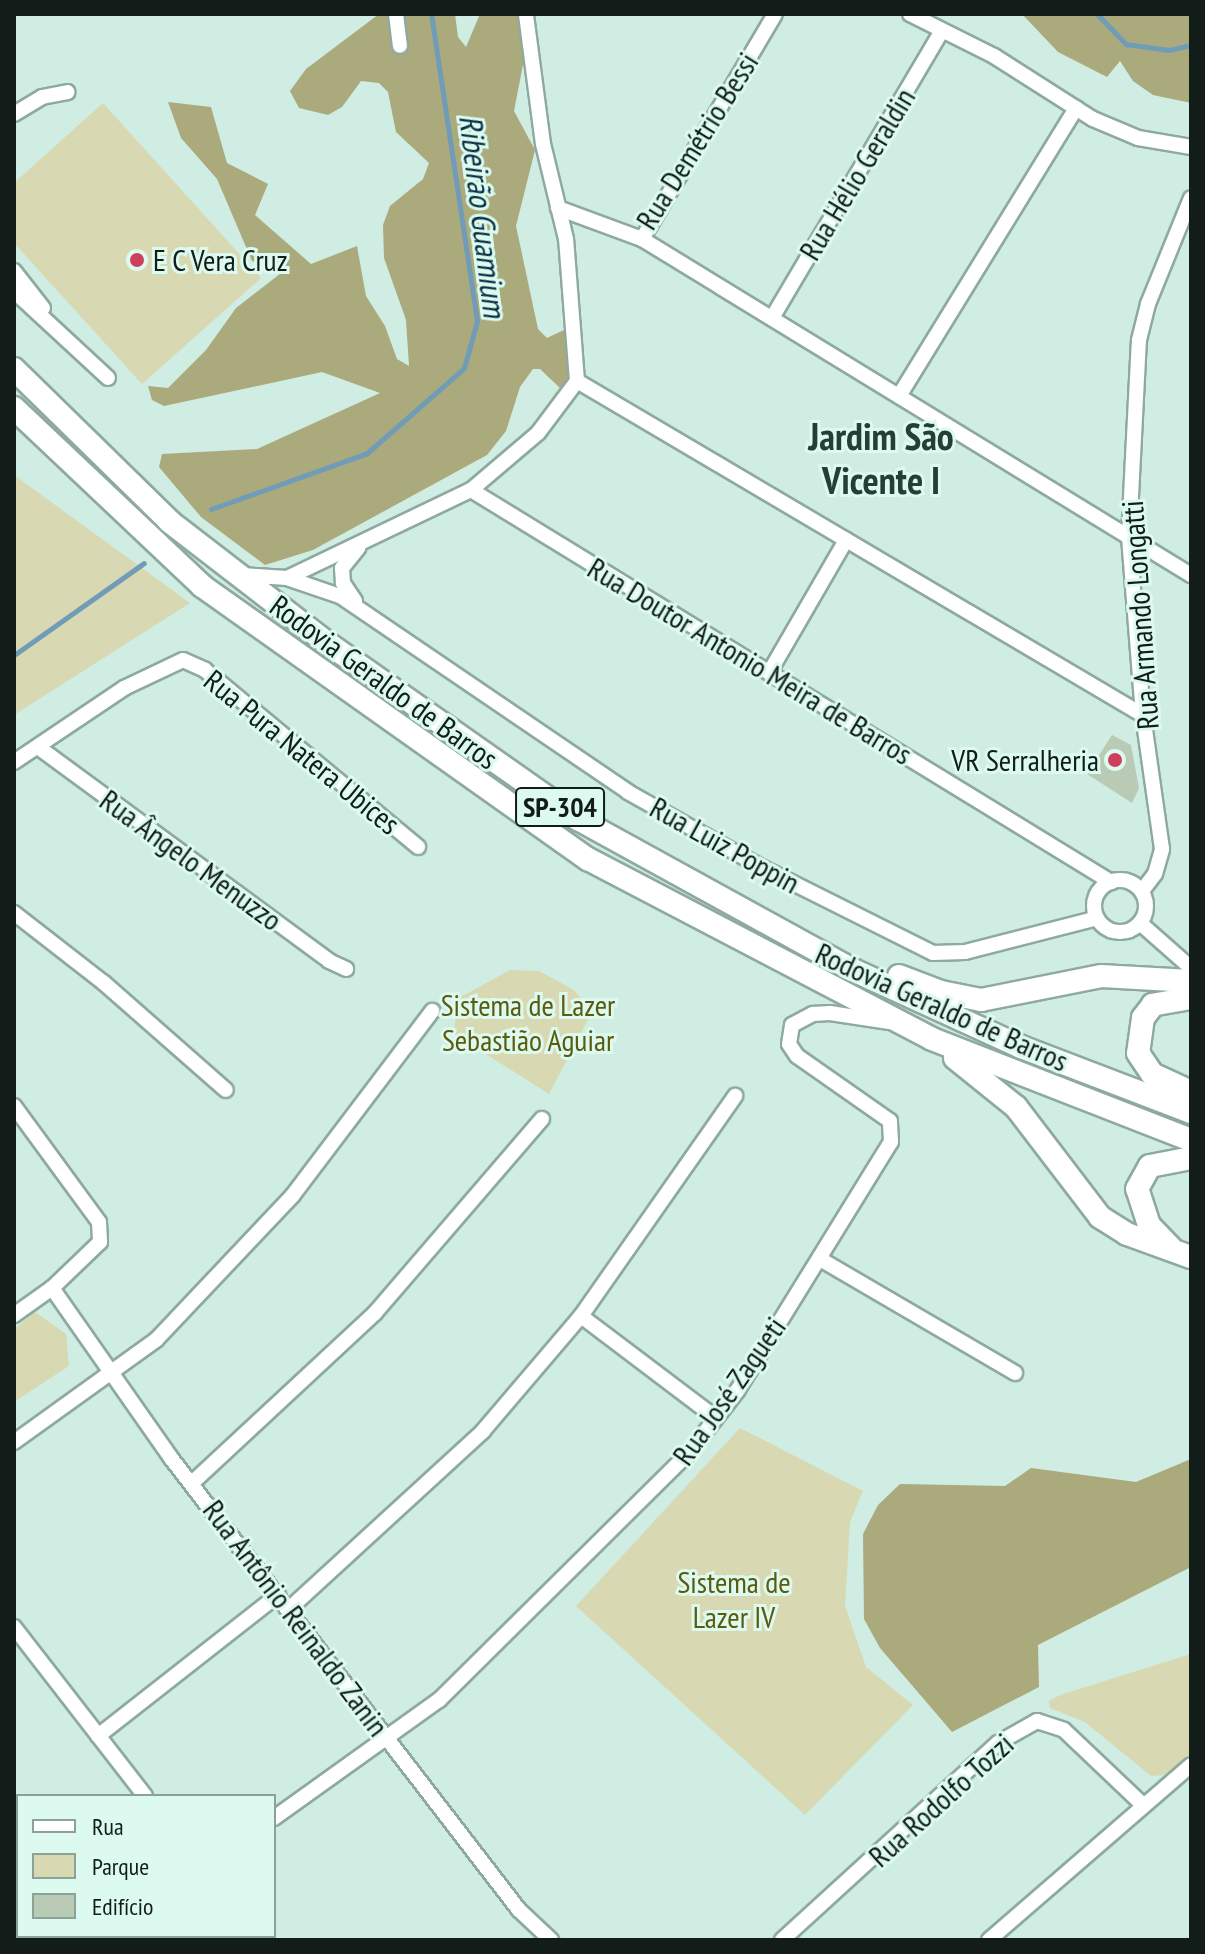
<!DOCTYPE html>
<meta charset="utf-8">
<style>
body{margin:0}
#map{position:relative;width:1205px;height:1954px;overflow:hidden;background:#cfede2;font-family:"PT Sans Narrow",sans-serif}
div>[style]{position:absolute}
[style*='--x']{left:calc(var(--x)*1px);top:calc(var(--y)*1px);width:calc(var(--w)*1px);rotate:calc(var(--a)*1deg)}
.green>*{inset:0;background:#d8d8b2}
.forest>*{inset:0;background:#aaaa7d}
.stream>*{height:5px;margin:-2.5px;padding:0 2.5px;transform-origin:2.5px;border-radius:2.5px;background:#709cb7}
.building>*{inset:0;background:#b9cab5}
.roads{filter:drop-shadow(2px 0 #8eaaa0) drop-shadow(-2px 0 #8eaaa0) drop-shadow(0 2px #8eaaa0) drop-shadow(0 -2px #8eaaa0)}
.minor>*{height:14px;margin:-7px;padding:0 7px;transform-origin:7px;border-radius:7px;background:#fff}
.minor>.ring{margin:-7px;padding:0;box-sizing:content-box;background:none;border:14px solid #fff;border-radius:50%}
.trunk>*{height:22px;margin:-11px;padding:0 11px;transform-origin:11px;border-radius:11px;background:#fff}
.dots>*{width:22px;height:22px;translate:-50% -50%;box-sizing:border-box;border:4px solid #dcfaef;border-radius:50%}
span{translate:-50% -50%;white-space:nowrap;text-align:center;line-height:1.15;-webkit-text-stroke:6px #dcfaef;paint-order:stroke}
.shield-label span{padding:2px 6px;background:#dcfaef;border:2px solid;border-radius:6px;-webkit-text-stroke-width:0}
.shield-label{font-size:28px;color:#121d19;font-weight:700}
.street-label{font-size:30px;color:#121d19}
.poi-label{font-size:30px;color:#121d19}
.left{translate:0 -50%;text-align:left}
.right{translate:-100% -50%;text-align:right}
.park-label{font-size:30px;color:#5c5a0e}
.water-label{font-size:32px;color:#072e42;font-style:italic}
.district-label{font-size:38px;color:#253e36;font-weight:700}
.frame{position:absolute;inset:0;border:16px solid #121d19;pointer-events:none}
.legend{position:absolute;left:16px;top:1794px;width:260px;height:144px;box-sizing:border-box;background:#dcfaef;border:2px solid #8ba299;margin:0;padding:10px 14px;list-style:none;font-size:24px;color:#121d19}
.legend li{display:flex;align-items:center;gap:16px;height:40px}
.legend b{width:40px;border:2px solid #8ba299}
</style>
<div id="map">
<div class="green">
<div style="clip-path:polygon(103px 103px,261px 278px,142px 384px,14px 243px,14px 183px)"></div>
<div style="clip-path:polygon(14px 475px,190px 603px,14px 715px)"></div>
<div style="clip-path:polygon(510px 970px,539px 971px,574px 990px,592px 1012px,549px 1094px,454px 1034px,457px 999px)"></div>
<div style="clip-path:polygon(35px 1312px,66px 1334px,69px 1366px,14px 1402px,14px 1329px)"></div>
<div style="clip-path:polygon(740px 1428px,863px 1491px,850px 1522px,845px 1606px,866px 1667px,913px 1705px,805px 1815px,576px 1606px)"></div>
<div style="clip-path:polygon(1191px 1654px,1191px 1754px,1164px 1775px,1151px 1776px,1085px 1722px,1050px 1708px,1049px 1701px,1060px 1695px)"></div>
</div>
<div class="forest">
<div style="clip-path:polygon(379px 14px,455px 14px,458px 37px,466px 47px,480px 14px,523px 14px,527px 44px,514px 111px,535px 150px,516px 226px,538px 329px,547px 338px,566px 329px,578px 333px,583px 350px,578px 374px,560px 388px,540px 369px,533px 369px,520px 387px,506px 431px,487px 455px,313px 550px,265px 565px,201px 517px,159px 467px,162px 454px,257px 449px,380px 393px,322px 372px,164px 406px,152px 400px,148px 386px,168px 388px,206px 350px,236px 308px,285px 270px,252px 261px,217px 179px,181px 138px,168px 102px,211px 107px,227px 163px,268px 184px,255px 215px,311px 264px,357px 246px,366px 296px,385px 326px,397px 359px,409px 366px,406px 320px,384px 258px,383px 225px,390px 206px,423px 179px,429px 163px,396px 132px,388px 92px,379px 83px,361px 81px,342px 107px,328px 115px,299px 108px,290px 91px,306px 69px)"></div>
<div style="clip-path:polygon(1022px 14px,1191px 14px,1191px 103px,1153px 95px,1133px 81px,1120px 61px,1107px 77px,1058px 52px)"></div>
<div style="clip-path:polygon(1191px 1459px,1191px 1567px,1038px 1645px,1039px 1687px,952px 1732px,880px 1648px,864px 1619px,863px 1534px,878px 1505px,900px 1484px,1005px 1486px,1031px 1468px,1136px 1482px)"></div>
</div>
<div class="stream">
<div style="--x:1097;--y:14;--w:42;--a:46"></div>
<div style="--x:1126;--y:44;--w:43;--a:7.9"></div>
<div style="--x:1169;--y:50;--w:23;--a:-13"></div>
<div style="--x:211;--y:509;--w:166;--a:-19.7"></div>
<div style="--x:367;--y:453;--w:129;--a:-41.2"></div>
<div style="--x:464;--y:368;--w:49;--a:-74.5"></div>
<div style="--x:477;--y:321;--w:310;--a:-98.5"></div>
<div style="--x:14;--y:655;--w:159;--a:-35.3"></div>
</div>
<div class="building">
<div style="clip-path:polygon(1112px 735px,1131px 745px,1139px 788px,1132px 803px,1087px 774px)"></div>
</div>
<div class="roads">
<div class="minor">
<div style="--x:396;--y:14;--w:32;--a:83"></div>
<div style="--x:910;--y:14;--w:94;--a:26.6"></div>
<div style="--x:994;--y:56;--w:117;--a:32.5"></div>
<div style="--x:1093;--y:119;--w:49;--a:22.9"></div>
<div style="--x:1138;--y:138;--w:54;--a:9.6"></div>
<div style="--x:14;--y:114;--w:33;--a:-31"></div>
<div style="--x:42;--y:97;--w:26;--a:-11"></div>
<div style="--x:558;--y:208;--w:90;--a:20.3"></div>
<div style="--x:642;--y:239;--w:644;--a:31.47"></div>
<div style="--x:642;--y:239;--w:261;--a:-59.4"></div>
<div style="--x:14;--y:271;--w:47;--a:51.9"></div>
<div style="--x:14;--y:291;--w:128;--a:42.8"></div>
<div style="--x:772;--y:318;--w:334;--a:-59.4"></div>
<div style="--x:577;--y:381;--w:657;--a:30.55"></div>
<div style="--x:899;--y:396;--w:338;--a:-58.4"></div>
<div style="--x:471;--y:490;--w:751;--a:31.49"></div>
<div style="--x:241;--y:575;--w:46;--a:3.7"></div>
<div style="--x:287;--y:578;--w:56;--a:18.8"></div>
<div style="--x:340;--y:596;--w:348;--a:34.2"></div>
<div style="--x:628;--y:792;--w:155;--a:29.4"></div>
<div style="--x:763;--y:868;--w:190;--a:26.6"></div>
<div style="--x:933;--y:953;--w:32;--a:-2"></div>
<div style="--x:965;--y:952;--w:136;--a:-14.4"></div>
<div style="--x:287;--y:578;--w:204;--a:-25.6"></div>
<div style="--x:471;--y:490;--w:88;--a:-40.4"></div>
<div style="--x:538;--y:433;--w:65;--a:-53.1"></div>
<div style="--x:577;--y:381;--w:142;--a:-94.4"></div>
<div style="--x:566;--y:239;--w:98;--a:-103.6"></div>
<div style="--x:543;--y:144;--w:131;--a:-97.5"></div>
<div style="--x:355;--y:601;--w:22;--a:-124"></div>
<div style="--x:343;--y:583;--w:15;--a:-94"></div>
<div style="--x:342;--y:568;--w:26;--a:-51"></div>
<div style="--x:769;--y:673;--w:154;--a:-59.9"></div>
<div style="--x:38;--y:747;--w:361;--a:36.3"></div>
<div style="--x:329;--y:961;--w:19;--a:25"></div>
<div style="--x:14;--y:762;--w:133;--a:-33.9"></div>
<div style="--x:124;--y:688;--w:65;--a:-25.4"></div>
<div style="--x:183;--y:660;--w:24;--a:24"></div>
<div style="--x:205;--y:670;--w:277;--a:39.7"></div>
<div class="ring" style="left:1094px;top:880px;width:38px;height:38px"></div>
<div style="--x:1142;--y:891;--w:21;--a:-53"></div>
<div style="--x:1155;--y:874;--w:26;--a:-74"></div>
<div style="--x:1162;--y:849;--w:135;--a:-98.1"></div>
<div style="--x:1143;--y:715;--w:180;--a:-94.5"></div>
<div style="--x:1129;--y:536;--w:196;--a:-87.1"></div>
<div style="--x:1139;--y:340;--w:37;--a:-76"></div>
<div style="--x:1148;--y:304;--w:114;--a:-67.9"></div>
<div style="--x:14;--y:913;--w:114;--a:37.9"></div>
<div style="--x:104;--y:983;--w:162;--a:41.3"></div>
<div style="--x:1140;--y:923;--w:68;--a:41.4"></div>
<div style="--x:14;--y:1106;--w:144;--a:53.8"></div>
<div style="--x:99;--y:1222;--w:20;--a:87"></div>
<div style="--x:100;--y:1242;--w:66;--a:136.2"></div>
<div style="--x:52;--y:1288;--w:47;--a:144.6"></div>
<div style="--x:820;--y:1259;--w:226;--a:30.3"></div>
<div style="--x:52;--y:1288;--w:208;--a:55"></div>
<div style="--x:171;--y:1458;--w:570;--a:52.41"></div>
<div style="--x:519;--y:1910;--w:44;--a:43.2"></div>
<div style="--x:581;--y:1316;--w:169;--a:37.1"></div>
<div style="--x:14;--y:1442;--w:175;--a:-35.7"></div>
<div style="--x:156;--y:1340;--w:199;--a:-46.6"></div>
<div style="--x:293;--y:1195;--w:231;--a:-52.9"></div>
<div style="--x:192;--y:1483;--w:250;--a:-42.9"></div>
<div style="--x:375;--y:1313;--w:256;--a:-49.3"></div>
<div style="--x:289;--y:1609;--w:263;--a:-42.5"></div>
<div style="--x:483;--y:1431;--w:151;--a:-49.6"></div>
<div style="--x:581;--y:1316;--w:269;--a:-55"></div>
<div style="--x:14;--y:1627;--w:214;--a:52.2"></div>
<div style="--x:98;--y:1736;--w:229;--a:-38.1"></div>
<div style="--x:274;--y:1818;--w:203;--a:-35.6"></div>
<div style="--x:439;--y:1700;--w:350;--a:-44.7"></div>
<div style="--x:688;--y:1454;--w:80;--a:-52.1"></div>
<div style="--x:737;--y:1391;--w:293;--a:-58.3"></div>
<div style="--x:891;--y:1142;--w:21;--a:-93"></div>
<div style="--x:890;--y:1121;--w:113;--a:-145"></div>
<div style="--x:797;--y:1056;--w:14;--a:-124"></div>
<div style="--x:789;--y:1044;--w:19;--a:-81"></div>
<div style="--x:792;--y:1025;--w:24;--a:-28"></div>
<div style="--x:813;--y:1014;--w:17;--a:-3"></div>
<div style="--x:830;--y:1013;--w:60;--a:8.7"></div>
<div style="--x:14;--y:1888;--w:6;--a:51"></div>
<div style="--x:14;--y:1924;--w:5;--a:-37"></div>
<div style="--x:47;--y:1936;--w:5;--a:53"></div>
<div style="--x:257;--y:1936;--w:6;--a:45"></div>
<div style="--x:782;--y:1940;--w:292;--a:-42.4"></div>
<div style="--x:998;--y:1743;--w:45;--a:-29.4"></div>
<div style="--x:1037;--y:1721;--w:28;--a:18"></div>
<div style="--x:1064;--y:1730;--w:108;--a:43.5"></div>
<div style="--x:989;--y:1940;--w:267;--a:-40.9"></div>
</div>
<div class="trunk">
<div style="--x:14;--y:369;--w:219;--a:44.4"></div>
<div style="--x:170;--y:522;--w:202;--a:37.6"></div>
<div style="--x:330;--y:645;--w:303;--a:35.1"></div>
<div style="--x:578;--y:819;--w:311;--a:28.8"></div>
<div style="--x:851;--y:969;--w:187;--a:24.6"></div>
<div style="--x:1021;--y:1047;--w:182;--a:20.9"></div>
<div style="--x:14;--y:408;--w:259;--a:43.4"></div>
<div style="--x:202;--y:586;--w:473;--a:35.3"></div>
<div style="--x:588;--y:859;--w:388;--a:27.6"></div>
<div style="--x:932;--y:1039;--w:278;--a:21.3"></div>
<div style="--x:899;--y:976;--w:45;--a:20.9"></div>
<div style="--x:941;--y:992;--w:41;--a:11.3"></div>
<div style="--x:981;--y:1000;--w:122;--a:-11.3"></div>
<div style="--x:1101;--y:976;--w:90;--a:3.2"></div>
<div style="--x:1191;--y:998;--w:39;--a:170"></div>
<div style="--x:1153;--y:1005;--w:16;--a:128"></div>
<div style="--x:1143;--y:1018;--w:35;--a:98"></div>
<div style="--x:1138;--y:1053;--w:25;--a:56"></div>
<div style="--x:1152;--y:1074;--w:43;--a:24.8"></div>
<div style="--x:955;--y:1058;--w:78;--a:38.8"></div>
<div style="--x:1016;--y:1107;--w:138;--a:52.6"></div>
<div style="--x:1100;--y:1217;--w:32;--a:32"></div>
<div style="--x:1127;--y:1234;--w:68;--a:19.8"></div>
<div style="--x:1170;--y:1247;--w:30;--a:-134"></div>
<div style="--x:1149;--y:1225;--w:38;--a:-108"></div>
<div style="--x:1137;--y:1189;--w:26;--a:-61"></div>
<div style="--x:1150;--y:1166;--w:42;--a:-11"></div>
</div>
</div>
<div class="dots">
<div style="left:137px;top:260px;background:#ce3f5e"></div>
<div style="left:1115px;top:760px;background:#ce3f5e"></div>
</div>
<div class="shield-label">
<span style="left:560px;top:807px">SP-304</span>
</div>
<div class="street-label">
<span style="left:697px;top:141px;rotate:-58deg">Rua Demétrio Bessi</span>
<span style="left:857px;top:174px;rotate:-59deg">Rua Hélio Geraldin</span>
<span style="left:1140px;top:615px;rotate:-94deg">Rua Armando Longatti</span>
<span style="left:750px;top:661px;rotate:31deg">Rua Doutor Antonio Meira de Barros</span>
<span style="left:384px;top:682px;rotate:36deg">Rodovia Geraldo de Barros</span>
<span style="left:302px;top:752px;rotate:39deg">Rua Pura Natera Ubices</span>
<span style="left:725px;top:845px;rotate:29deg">Rua Luiz Poppin</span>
<span style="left:191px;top:860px;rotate:36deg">Rua Ângelo Menuzzo</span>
<span style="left:942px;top:1007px;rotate:24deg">Rodovia Geraldo de Barros</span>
<span style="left:729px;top:1391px;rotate:-55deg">Rua José Zagueti</span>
<span style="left:296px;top:1618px;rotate:53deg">Rua Antônio Reinaldo Zanin</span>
<span style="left:941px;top:1800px;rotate:-42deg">Rua Rodolfo Tozzi</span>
</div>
<div class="poi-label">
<span class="left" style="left:153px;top:260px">E C Vera Cruz</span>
<span class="right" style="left:1099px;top:760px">VR Serralheria</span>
</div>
<div class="park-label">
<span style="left:528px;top:1022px">Sistema de Lazer<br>Sebastião Aguiar</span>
<span style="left:734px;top:1599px">Sistema de<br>Lazer IV</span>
</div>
<div class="water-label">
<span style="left:483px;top:216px;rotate:83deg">Ribeirão Guamium</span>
</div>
<div class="district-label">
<span style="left:881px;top:458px">Jardim São<br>Vicente I</span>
</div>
<div class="frame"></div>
<ul class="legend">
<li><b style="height:10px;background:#fff"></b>Rua</li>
<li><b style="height:22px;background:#d8d8b2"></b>Parque</li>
<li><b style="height:22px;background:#b9cab5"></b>Edifício</li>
</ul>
</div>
